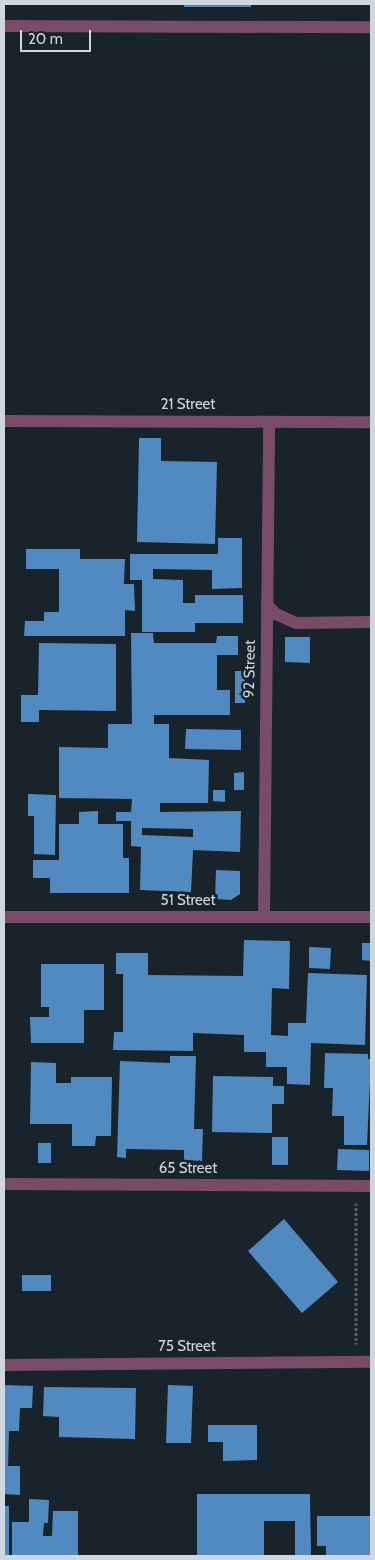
<!DOCTYPE html>
<style>
body{margin:0}
#map{position:relative;width:375px;height:1560px;overflow:hidden;background:#19232c;font-family:Cabin,sans-serif}
div>[style]{position:absolute}
[style*='--x']{left:calc(var(--x)*1px);top:calc(var(--y)*1px);width:calc(var(--w)*1px);rotate:calc(var(--a)*1deg)}
.building>*{inset:0;background:#518ac1}
.path>*{height:3px;margin-top:-1.5px;transform-origin:0;background:repeating-linear-gradient(90deg,#555d66 0 2.5px,transparent 0 5px)}
.minor>*{height:12px;margin:-6px;padding:0 6px;transform-origin:6px;border-radius:6px;background:#784b68}
span{translate:-50% -50%;white-space:nowrap;text-align:center;line-height:1.15;-webkit-text-stroke:5px #19232c;paint-order:stroke}
.street-label{font-size:15px;color:#d0d6dd}
.frame{position:absolute;inset:0;border:5px solid #d0d6dd;pointer-events:none}
.scale{position:absolute;left:20px;top:30px;width:71px;height:22px;box-sizing:border-box;border:2px solid #d0d6dd;border-top:0;padding-left:6px;font-size:15px;line-height:18px;white-space:nowrap;color:#d0d6dd;-webkit-text-stroke:4px #19232c;paint-order:stroke}
</style>
<div id="map">
<div class="building">
<div style="clip-path:polygon(184px 4px,251px 4px,251px 7px,184px 7px)"></div>
<div style="clip-path:polygon(139px 438px,161px 438px,161px 461px,217px 462px,215px 544px,137px 542px)"></div>
<div style="clip-path:polygon(218px 538px,242px 538px,242px 588px,212px 589px,212px 570px,153px 569px,153px 579px,183px 580px,183px 603px,195px 603px,195px 595px,243px 595px,243px 623px,195px 623px,195px 632px,142px 632px,142px 580px,130px 580px,130px 554px,218px 554px)"></div>
<div style="clip-path:polygon(26px 549px,80px 549px,80px 559px,125px 559px,124px 584px,134px 584px,135px 611px,125px 610px,125px 636px,24px 636px,25px 621px,44px 621px,44px 612px,59px 612px,59px 569px,26px 569px)"></div>
<div style="clip-path:polygon(evenodd,131px 633px,153px 633px,154px 643px,216px 643px,217px 636px,238px 636px,238px 655px,217px 655px,217px 690px,230px 690px,230px 715px,154px 715px,154px 724px,169px 724px,169px 758px,209px 760px,208px 803px,160px 803px,160px 812px,241px 811px,240px 852px,193px 850px,191px 892px,140px 890px,141px 847px,131px 846px,131px 821px,116px 821px,116px 812px,131px 812px,132px 799px,59px 798px,59px 747px,108px 748px,108px 724px,132px 724px,131px 633px,142px 828px,193px 829px,193px 837px,142px 835px,142px 828px)"></div>
<div style="clip-path:polygon(285px 637px,310px 637px,310px 663px,285px 662px)"></div>
<div style="clip-path:polygon(39px 643px,116px 644px,116px 711px,39px 710px,39px 722px,21px 722px,21px 695px,38px 695px)"></div>
<div style="clip-path:polygon(235px 671px,245px 671px,245px 703px,235px 703px)"></div>
<div style="clip-path:polygon(186px 729px,241px 730px,241px 750px,185px 749px)"></div>
<div style="clip-path:polygon(244px 772px,244px 790px,234px 790px,234px 773px)"></div>
<div style="clip-path:polygon(213px 790px,225px 790px,225px 802px,213px 801px)"></div>
<div style="clip-path:polygon(28px 794px,56px 795px,55px 855px,34px 854px,34px 816px,28px 816px)"></div>
<div style="clip-path:polygon(98px 811px,98px 824px,123px 824px,123px 858px,129px 858px,129px 893px,50px 893px,50px 878px,33px 878px,33px 860px,59px 860px,59px 824px,79px 824px,79px 812px)"></div>
<div style="clip-path:polygon(216px 870px,240px 871px,240px 894px,231px 900px,215px 899px)"></div>
<div style="clip-path:polygon(244px 940px,290px 941px,289px 989px,272px 988px,271px 1035px,288px 1036px,288px 1023px,306px 1023px,308px 973px,367px 975px,365px 1045px,311px 1043px,310px 1085px,287px 1084px,287px 1067px,266px 1067px,266px 1052px,244px 1052px,244px 1035px,193px 1033px,193px 1051px,113px 1050px,114px 1032px,123px 1032px,123px 974px,116px 974px,116px 953px,148px 953px,148px 975px,243px 976px)"></div>
<div style="clip-path:polygon(362px 943px,371px 943px,371px 961px,362px 960px)"></div>
<div style="clip-path:polygon(309px 947px,331px 948px,330px 969px,309px 968px)"></div>
<div style="clip-path:polygon(41px 964px,104px 964px,104px 1010px,84px 1010px,84px 1043px,31px 1043px,30px 1017px,49px 1017px,49px 1007px,41px 1007px)"></div>
<div style="clip-path:polygon(325px 1053px,368px 1054px,368px 1059px,371px 1059px,367px 1145px,344px 1145px,344px 1116px,332px 1116px,333px 1088px,324px 1088px)"></div>
<div style="clip-path:polygon(170px 1056px,196px 1056px,194px 1129px,203px 1129px,202px 1161px,184px 1160px,184px 1150px,126px 1149px,126px 1158px,117px 1157px,120px 1061px,170px 1063px)"></div>
<div style="clip-path:polygon(31px 1062px,56px 1063px,56px 1083px,71px 1083px,71px 1077px,112px 1077px,111px 1136px,96px 1136px,95px 1146px,72px 1146px,72px 1124px,30px 1124px)"></div>
<div style="clip-path:polygon(213px 1076px,273px 1077px,273px 1086px,284px 1086px,284px 1104px,272px 1104px,272px 1133px,212px 1132px)"></div>
<div style="clip-path:polygon(272px 1137px,288px 1137px,288px 1165px,272px 1165px)"></div>
<div style="clip-path:polygon(38px 1143px,51px 1143px,51px 1163px,38px 1163px)"></div>
<div style="clip-path:polygon(338px 1149px,369px 1150px,369px 1171px,337px 1170px)"></div>
<div style="clip-path:polygon(284px 1219px,338px 1282px,302px 1313px,248px 1251px)"></div>
<div style="clip-path:polygon(22px 1275px,51px 1275px,51px 1291px,22px 1291px)"></div>
<div style="clip-path:polygon(4px 1385px,33px 1386px,32px 1408px,20px 1408px,19px 1431px,9px 1431px,8px 1466px,20px 1466px,20px 1495px,4px 1494px)"></div>
<div style="clip-path:polygon(168px 1385px,193px 1386px,191px 1443px,166px 1443px)"></div>
<div style="clip-path:polygon(44px 1387px,136px 1388px,135px 1439px,59px 1437px,59px 1417px,43px 1416px)"></div>
<div style="clip-path:polygon(208px 1425px,257px 1425px,257px 1460px,223px 1461px,223px 1442px,208px 1442px)"></div>
<div style="clip-path:polygon(197px 1494px,310px 1494px,311px 1556px,295px 1556px,295px 1521px,264px 1521px,264px 1556px,197px 1556px)"></div>
<div style="clip-path:polygon(29px 1499px,49px 1500px,48px 1523px,44px 1523px,43px 1536px,52px 1536px,53px 1511px,78px 1511px,78px 1556px,12px 1556px,12px 1522px,29px 1522px)"></div>
<div style="clip-path:polygon(4px 1506px,9px 1506px,9px 1556px,4px 1556px)"></div>
<div style="clip-path:polygon(317px 1516px,371px 1516px,371px 1556px,326px 1556px,326px 1546px,317px 1546px)"></div>
</div>
<div class="path">
<div style="--x:356;--y:1203;--w:141;--a:90"></div>
</div>
<div class="minor">
<div style="--x:4;--y:26;--w:367;--a:0.2"></div>
<div style="--x:4;--y:421;--w:367;--a:0.2"></div>
<div style="--x:267;--y:605;--w:13;--a:45"></div>
<div style="--x:276;--y:614;--w:22;--a:24"></div>
<div style="--x:296;--y:623;--w:75;--a:-0.8"></div>
<div style="--x:4;--y:917;--w:367;--a:0"></div>
<div style="--x:264;--y:917;--w:495;--a:-89.4"></div>
<div style="--x:4;--y:1184;--w:367;--a:0.3"></div>
<div style="--x:4;--y:1365;--w:367;--a:-0.5"></div>
</div>
<div class="street-label">
<span style="left:188px;top:405px">21 Street</span>
<span style="left:250px;top:669px;rotate:-89deg">92 Street</span>
<span style="left:188px;top:901px">51 Street</span>
<span style="left:188px;top:1169px">65 Street</span>
<span style="left:187px;top:1347px">75 Street</span>
</div>
<div class="frame"></div>
<div class="scale">20 m</div>
</div>
